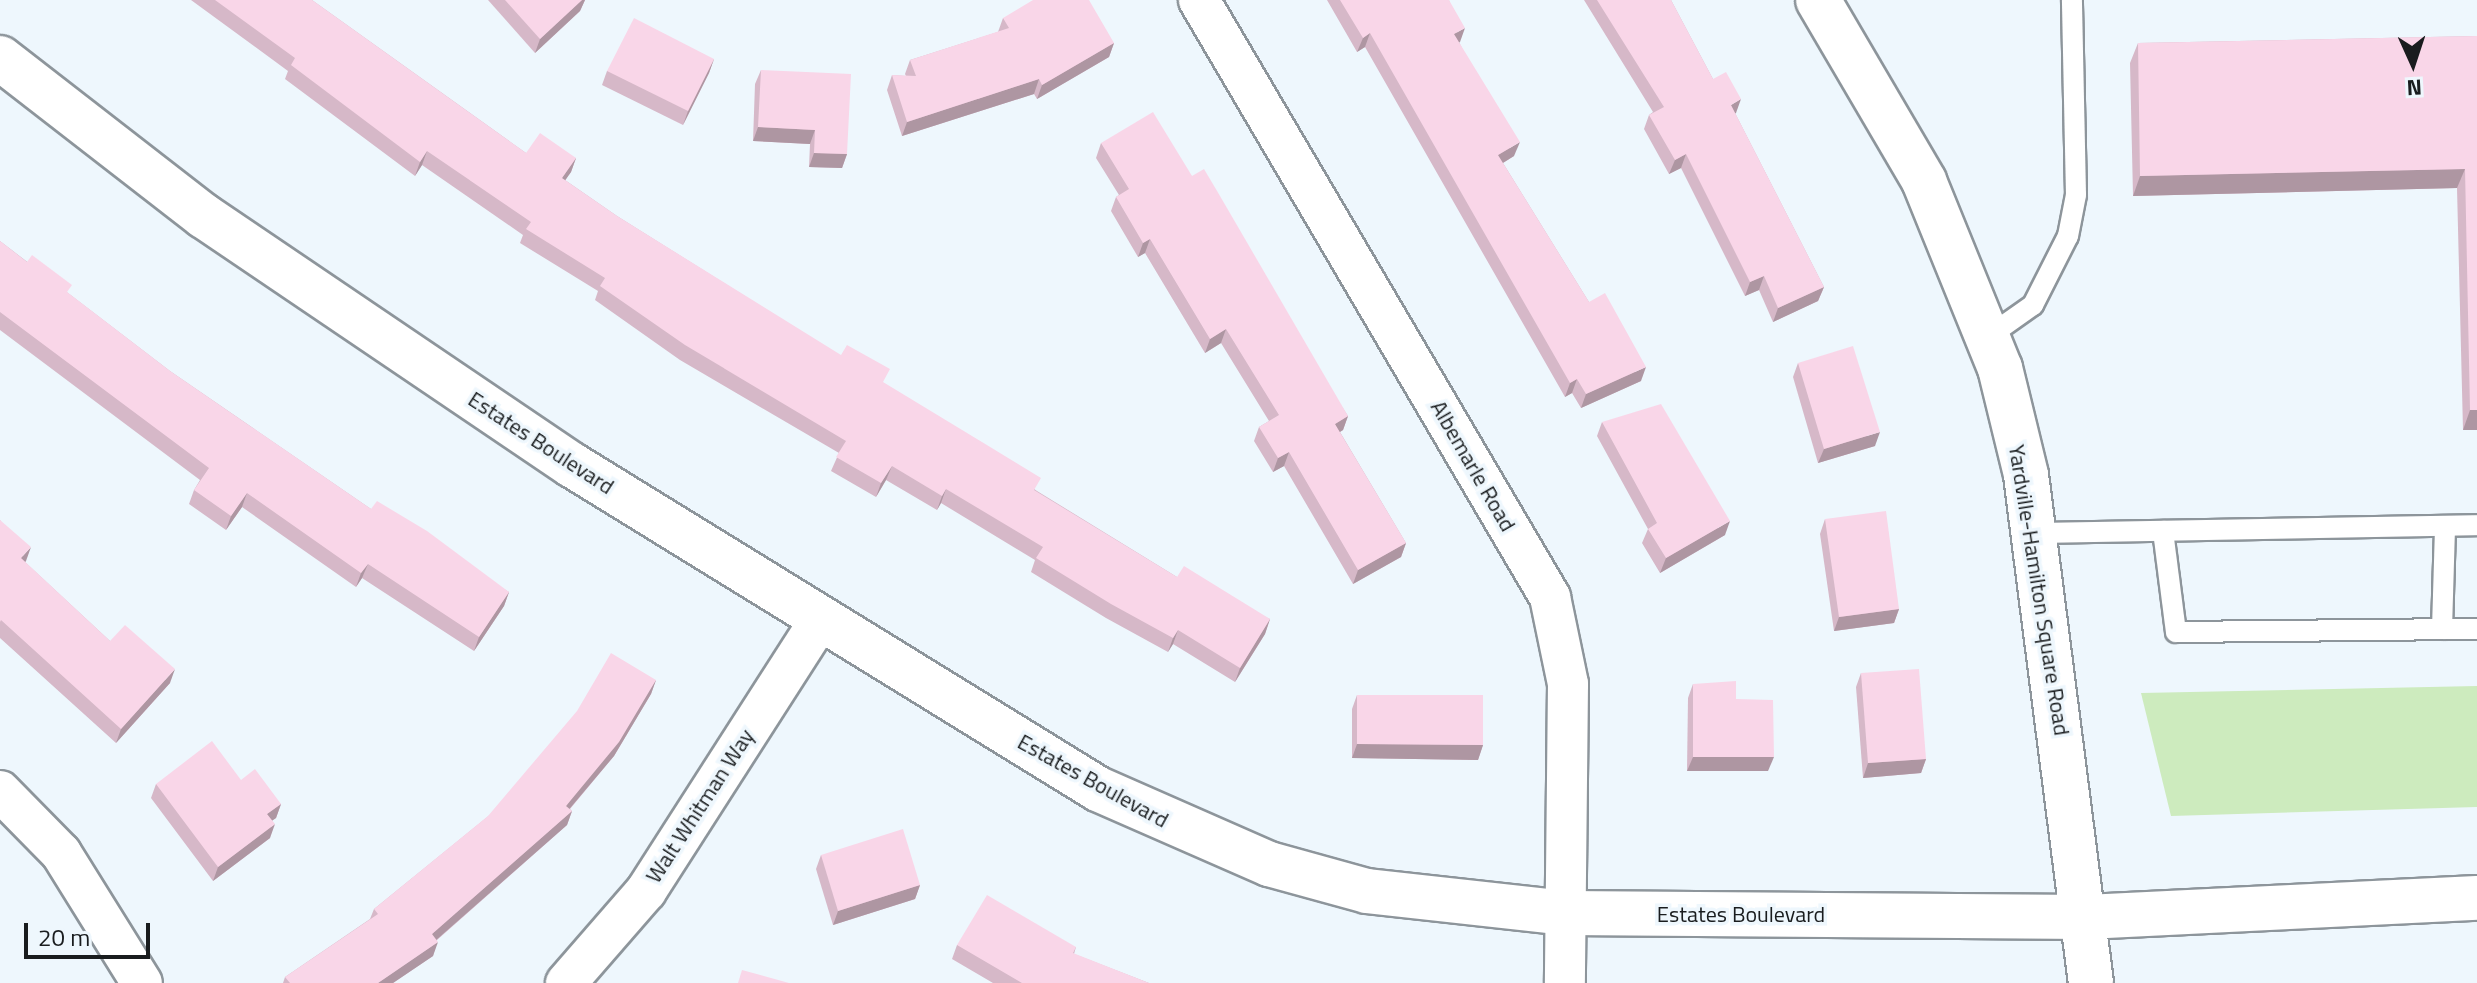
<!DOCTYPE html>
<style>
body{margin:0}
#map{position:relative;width:2477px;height:983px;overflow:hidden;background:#eef7fd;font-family:"Titillium Web",sans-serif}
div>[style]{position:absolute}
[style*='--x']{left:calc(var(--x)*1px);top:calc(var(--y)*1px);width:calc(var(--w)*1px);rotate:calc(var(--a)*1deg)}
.green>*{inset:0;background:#cdebbe}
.roads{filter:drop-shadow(2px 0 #8d959b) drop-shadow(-2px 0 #8d959b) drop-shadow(0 2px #8d959b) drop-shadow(0 -2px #8d959b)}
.service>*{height:20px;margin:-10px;padding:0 10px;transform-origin:10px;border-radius:10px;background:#fff}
.minor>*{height:40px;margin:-20px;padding:0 20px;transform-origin:20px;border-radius:20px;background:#fff}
.tertiary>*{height:44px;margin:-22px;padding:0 22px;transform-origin:22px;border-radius:22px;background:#fff}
.wall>*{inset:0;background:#d6b8c8}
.shaded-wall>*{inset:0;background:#ae96a2}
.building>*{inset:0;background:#f9d6e8}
span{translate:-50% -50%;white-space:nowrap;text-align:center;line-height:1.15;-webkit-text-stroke:7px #eef7fd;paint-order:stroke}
.street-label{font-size:22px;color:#191c1e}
.north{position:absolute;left:2373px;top:24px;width:80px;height:80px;-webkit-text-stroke:6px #eef7fd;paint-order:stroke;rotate:177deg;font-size:22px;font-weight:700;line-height:32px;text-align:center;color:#191c1e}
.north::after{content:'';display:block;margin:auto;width:28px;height:36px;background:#191c1e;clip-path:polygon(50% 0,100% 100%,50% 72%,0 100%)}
.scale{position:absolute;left:24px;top:923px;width:126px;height:36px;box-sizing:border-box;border:4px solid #191c1e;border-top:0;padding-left:10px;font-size:24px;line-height:28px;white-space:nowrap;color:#191c1e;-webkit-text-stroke:6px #eef7fd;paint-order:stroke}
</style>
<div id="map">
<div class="green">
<div style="clip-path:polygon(2477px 686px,2477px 807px,2171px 816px,2141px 693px)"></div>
</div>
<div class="roads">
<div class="service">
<div style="--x:1989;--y:336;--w:54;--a:-35.2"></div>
<div style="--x:2033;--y:305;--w:77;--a:-63.1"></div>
<div style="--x:2068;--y:236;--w:42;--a:-79"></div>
<div style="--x:2076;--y:195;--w:195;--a:-91.2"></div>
<div style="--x:2163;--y:531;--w:102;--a:82.7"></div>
<div style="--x:2176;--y:632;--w:301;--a:-0.6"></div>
<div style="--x:2034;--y:533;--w:443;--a:-1"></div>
<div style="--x:2442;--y:629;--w:103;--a:-88.3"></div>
</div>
<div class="minor">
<div style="--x:1199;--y:0;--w:693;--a:59.55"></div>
<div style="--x:1550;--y:597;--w:89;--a:78.3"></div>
<div style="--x:1568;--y:684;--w:299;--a:90.6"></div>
<div style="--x:0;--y:791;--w:87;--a:45.5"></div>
<div style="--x:61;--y:853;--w:153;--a:58.1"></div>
<div style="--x:566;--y:983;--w:122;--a:-49"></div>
<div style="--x:646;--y:891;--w:324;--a:-57.3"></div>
</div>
<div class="tertiary">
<div style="--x:1818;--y:0;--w:210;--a:59.6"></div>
<div style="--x:1924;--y:181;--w:202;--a:67.9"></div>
<div style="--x:2000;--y:368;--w:110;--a:76.3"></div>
<div style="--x:2026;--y:475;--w:512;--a:82.71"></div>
<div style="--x:0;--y:58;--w:258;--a:37.8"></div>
<div style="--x:204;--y:216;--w:444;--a:34.1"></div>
<div style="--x:572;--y:465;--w:618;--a:31.63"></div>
<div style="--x:1098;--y:789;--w:187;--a:23.7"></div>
<div style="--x:1269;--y:864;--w:102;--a:15.4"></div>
<div style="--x:1367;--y:891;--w:200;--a:6.3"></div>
<div style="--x:1566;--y:913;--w:520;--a:0.44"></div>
<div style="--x:2086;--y:917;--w:391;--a:-2.8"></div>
</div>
</div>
<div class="wall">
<div style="clip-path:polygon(191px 0,312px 0,526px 153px,576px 158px,571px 172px,565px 180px,617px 216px,885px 384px,1037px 491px,1177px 577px,1270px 619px,1265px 634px,1235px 682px,1173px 644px,1168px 652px,1106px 618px,1031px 572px,1035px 560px,941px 503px,937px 510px,886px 480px,876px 497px,831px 471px,839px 453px,680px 360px,595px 300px,598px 291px,520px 243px,523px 235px,422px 165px,415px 176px,285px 79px,288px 71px)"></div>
<div style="clip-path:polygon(488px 0,585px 0,580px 11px,535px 53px)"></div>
<div style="clip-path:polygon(1327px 0,1449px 0,1459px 42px,1514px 156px,1503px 163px,1589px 302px,1641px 381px,1581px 408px,1572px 393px,1565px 397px,1365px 47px,1357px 52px)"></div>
<div style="clip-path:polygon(1584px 0,1671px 0,1713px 79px,1736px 113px,1735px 113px,1824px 287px,1818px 301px,1773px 322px,1759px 290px,1745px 296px,1681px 168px,1669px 174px,1644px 129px,1649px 115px,1653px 112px)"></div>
<div style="clip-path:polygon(1003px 18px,1114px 43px,1109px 57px,1037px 99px,1034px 94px,902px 136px,887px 90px,892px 75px,906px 76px,905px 74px,910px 60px,998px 32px)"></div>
<div style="clip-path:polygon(2477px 36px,2477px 430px,2463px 430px,2457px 188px,2133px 196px,2130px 63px,2138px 43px)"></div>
<div style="clip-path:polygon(714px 59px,709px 73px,683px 125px,602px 85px,607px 71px)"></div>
<div style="clip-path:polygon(761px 70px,847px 154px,842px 168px,809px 167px,810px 144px,753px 141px,755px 84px)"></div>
<div style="clip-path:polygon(1101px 143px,1192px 176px,1348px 416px,1343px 430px,1340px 432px,1406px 543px,1401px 557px,1353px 584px,1284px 466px,1273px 472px,1254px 441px,1259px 427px,1269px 421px,1221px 343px,1205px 353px,1145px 253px,1138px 257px,1111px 211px,1116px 197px,1119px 195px,1096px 158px)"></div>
<div style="clip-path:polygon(0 241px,170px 371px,371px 509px,509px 592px,504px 606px,474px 651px,362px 578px,356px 587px,242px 507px,226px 530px,189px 504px,194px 490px,200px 480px,0 330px)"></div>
<div style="clip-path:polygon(1798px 363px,1875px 446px,1818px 463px,1793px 377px)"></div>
<div style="clip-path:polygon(1602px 422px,1725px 535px,1660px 573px,1642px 543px,1648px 529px,1597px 436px)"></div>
<div style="clip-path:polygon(1825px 519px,1899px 609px,1894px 623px,1834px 631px,1820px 534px)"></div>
<div style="clip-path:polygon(0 520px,26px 561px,25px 562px,110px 641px,170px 683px,116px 743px,0 638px)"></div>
<div style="clip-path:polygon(1861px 673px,1926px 759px,1921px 773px,1863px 778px,1856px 687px)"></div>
<div style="clip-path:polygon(656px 680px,651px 694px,614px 756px,570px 809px,572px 811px,567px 825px,437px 940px,433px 956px,393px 983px,283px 983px,285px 977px,370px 919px,374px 909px)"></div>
<div style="clip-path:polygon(1693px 684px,1736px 699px,1768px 771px,1687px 771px,1688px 698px)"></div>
<div style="clip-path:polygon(1357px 695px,1483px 745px,1478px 760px,1352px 758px,1352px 709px)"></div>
<div style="clip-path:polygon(241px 780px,281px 804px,276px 818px,272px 820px,270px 838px,213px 881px,151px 798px,156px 784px)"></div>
<div style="clip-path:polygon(821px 855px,920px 885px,915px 899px,833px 925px,816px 869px)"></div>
<div style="clip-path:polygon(957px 945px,1076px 947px,1074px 954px,1149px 983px,993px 983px,952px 959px)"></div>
</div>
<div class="shaded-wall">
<div style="clip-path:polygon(582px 0,585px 0,580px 11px,535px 53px,540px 39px)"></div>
<div style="clip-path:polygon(1465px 28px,1460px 42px,1449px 48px,1454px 34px)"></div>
<div style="clip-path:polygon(1370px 33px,1365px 47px,1357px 52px,1363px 38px)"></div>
<div style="clip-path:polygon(1114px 43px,1109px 57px,1037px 99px,1042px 85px)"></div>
<div style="clip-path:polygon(714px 59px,709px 73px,683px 125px,688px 111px)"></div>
<div style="clip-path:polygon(1039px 79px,1034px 94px,902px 136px,907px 122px)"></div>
<div style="clip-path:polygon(1741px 99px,1736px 113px,1726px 119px,1731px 105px)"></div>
<div style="clip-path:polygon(758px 127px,815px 130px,810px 144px,753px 141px)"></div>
<div style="clip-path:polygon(1520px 142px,1514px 156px,1493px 169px,1498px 155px)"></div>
<div style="clip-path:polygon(427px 151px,422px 165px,415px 176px,420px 162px)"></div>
<div style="clip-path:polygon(814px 153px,847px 154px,842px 168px,809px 167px)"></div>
<div style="clip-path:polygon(1686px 154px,1681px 168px,1669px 174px,1675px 160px)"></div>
<div style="clip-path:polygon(576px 158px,571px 172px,557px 192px,562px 178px)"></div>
<div style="clip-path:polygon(2465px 169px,2457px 188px,2133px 196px,2140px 176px)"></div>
<div style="clip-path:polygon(1150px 239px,1145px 253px,1138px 257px,1143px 243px)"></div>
<div style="clip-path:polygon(1764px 276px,1759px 290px,1745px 296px,1750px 282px)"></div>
<div style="clip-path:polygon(1824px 287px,1818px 301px,1773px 322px,1778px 308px)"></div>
<div style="clip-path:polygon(1226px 329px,1221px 343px,1205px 353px,1210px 339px)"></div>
<div style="clip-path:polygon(1646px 367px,1641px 381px,1581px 408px,1586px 394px)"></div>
<div style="clip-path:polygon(1577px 379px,1572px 393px,1565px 397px,1570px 383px)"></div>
<div style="clip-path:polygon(2470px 410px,2477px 410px,2477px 430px,2463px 430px)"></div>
<div style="clip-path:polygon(1348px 416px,1343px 430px,1330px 438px,1335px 424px)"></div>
<div style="clip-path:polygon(1880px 432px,1875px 446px,1818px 463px,1824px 449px)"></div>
<div style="clip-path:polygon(1289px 452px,1284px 466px,1273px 472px,1278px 458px)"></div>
<div style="clip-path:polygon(892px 466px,886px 480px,876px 497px,881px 483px)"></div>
<div style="clip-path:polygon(946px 489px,941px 503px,937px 510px,942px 496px)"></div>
<div style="clip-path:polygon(247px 493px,242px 507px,226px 530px,231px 516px)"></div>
<div style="clip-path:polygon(1730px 521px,1725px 535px,1660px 573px,1666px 558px)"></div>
<div style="clip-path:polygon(1406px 543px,1401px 557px,1353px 584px,1358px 570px)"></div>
<div style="clip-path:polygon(31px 547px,26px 561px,16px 572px,21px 558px)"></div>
<div style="clip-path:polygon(368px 564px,362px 578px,356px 587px,361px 573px)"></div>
<div style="clip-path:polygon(509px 592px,504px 606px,474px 651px,479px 637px)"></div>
<div style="clip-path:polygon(1899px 609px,1894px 623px,1834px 631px,1839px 617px)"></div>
<div style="clip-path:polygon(1270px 619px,1265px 634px,1235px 682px,1240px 668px)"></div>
<div style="clip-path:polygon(1178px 630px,1173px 644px,1168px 652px,1173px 638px)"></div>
<div style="clip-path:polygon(175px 669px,170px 683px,116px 743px,121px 729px)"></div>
<div style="clip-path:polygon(656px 680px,651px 694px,614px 756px,560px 820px,566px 806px)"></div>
<div style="clip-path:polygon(1357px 744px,1483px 745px,1478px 760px,1352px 758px)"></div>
<div style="clip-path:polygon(1693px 757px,1774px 757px,1768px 771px,1687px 771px)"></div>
<div style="clip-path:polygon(1926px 759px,1921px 773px,1863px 778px,1868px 763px)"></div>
<div style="clip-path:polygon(281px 804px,276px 818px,262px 828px,267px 814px)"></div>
<div style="clip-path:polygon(572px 811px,567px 825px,427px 948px,432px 934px)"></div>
<div style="clip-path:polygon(275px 824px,270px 838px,213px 881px,218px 867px)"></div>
<div style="clip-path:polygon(920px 885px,915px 899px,833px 925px,838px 911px)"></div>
<div style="clip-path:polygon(438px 942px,433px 956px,393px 983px,378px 983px)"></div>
</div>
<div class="building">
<div style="clip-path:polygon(215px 0,312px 0,526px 153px,540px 133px,576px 158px,562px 178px,617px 216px,841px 355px,847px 345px,890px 369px,883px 382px,1041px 478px,1034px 490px,1177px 577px,1184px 566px,1270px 619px,1240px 668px,1178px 630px,1173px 638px,1111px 604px,1036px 558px,1043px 547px,946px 489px,942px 496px,892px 466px,881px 483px,836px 457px,846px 441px,685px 345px,600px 286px,605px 278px,526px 229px,531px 222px,427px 151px,420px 162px,291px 65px,295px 58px)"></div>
<div style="clip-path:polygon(505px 0,582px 0,540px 39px)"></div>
<div style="clip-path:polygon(1033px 0,1089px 0,1114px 43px,1042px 85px,1039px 79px,907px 122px,892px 75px,916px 76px,910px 60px,1009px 28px,1003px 18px)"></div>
<div style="clip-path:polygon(1340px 0,1449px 0,1465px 28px,1454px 34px,1520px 142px,1498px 155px,1589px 302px,1605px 293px,1646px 367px,1586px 394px,1577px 379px,1570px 383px,1370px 33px,1363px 38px)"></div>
<div style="clip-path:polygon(1597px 0,1671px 0,1713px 79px,1726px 72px,1741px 99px,1731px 105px,1824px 287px,1778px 308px,1764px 276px,1750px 282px,1686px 154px,1675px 160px,1649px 115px,1664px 107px)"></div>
<div style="clip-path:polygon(634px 18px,714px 59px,688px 111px,607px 71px)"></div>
<div style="clip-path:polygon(2477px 36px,2477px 410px,2470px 410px,2465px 169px,2140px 176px,2138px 43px)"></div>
<div style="clip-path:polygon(761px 70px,851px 74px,847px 154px,814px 153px,815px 130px,758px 127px)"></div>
<div style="clip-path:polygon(1153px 112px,1192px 176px,1204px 169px,1220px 196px,1348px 416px,1335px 424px,1406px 543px,1358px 570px,1289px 452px,1278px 458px,1259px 427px,1279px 415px,1226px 329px,1210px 339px,1150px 239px,1143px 243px,1116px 197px,1129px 189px,1101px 143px)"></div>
<div style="clip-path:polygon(0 241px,27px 262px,32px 255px,72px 285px,67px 292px,170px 371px,371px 509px,377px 501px,427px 531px,509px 592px,479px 637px,368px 564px,361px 573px,247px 493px,231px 516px,194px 490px,209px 468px,0 312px)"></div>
<div style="clip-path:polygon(1853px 346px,1880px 432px,1824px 449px,1798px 363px)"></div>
<div style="clip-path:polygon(1661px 404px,1730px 521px,1666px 558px,1648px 529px,1657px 523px,1602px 422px)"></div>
<div style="clip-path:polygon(1886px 511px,1899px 609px,1839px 617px,1825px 519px)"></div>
<div style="clip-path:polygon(0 520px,31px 547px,21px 558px,110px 641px,125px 625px,175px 669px,121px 729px,1px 620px,0 622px)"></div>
<div style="clip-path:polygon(611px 653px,656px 680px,619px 742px,566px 806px,572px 811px,432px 934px,438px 942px,378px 983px,290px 983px,285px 977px,378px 914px,374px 909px,488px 816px,577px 711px)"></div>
<div style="clip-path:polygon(1919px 669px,1926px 759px,1868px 763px,1861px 673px)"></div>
<div style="clip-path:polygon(1736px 681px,1736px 699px,1773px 700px,1774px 757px,1693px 757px,1693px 684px)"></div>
<div style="clip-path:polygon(1357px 695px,1483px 695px,1483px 745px,1357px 744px)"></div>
<div style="clip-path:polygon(212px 741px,241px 780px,255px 769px,281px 804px,267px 814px,275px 824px,218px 867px,156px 784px)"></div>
<div style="clip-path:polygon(903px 829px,920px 885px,838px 911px,821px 855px)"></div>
<div style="clip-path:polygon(987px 895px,1076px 947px,1073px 953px,1149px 983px,1022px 983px,957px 945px)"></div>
<div style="clip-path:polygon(742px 970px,789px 983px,738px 983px)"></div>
</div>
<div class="street-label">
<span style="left:541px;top:443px;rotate:33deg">Estates Boulevard</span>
<span style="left:1473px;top:466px;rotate:60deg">Albemarle Road</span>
<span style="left:2039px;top:590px;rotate:81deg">Yardville-Hamilton Square Road</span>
<span style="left:1093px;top:781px;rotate:29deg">Estates Boulevard</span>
<span style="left:700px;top:806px;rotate:-57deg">Walt Whitman Way</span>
<span style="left:1741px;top:915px">Estates Boulevard</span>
</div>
<div class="north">N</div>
<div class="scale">20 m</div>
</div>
